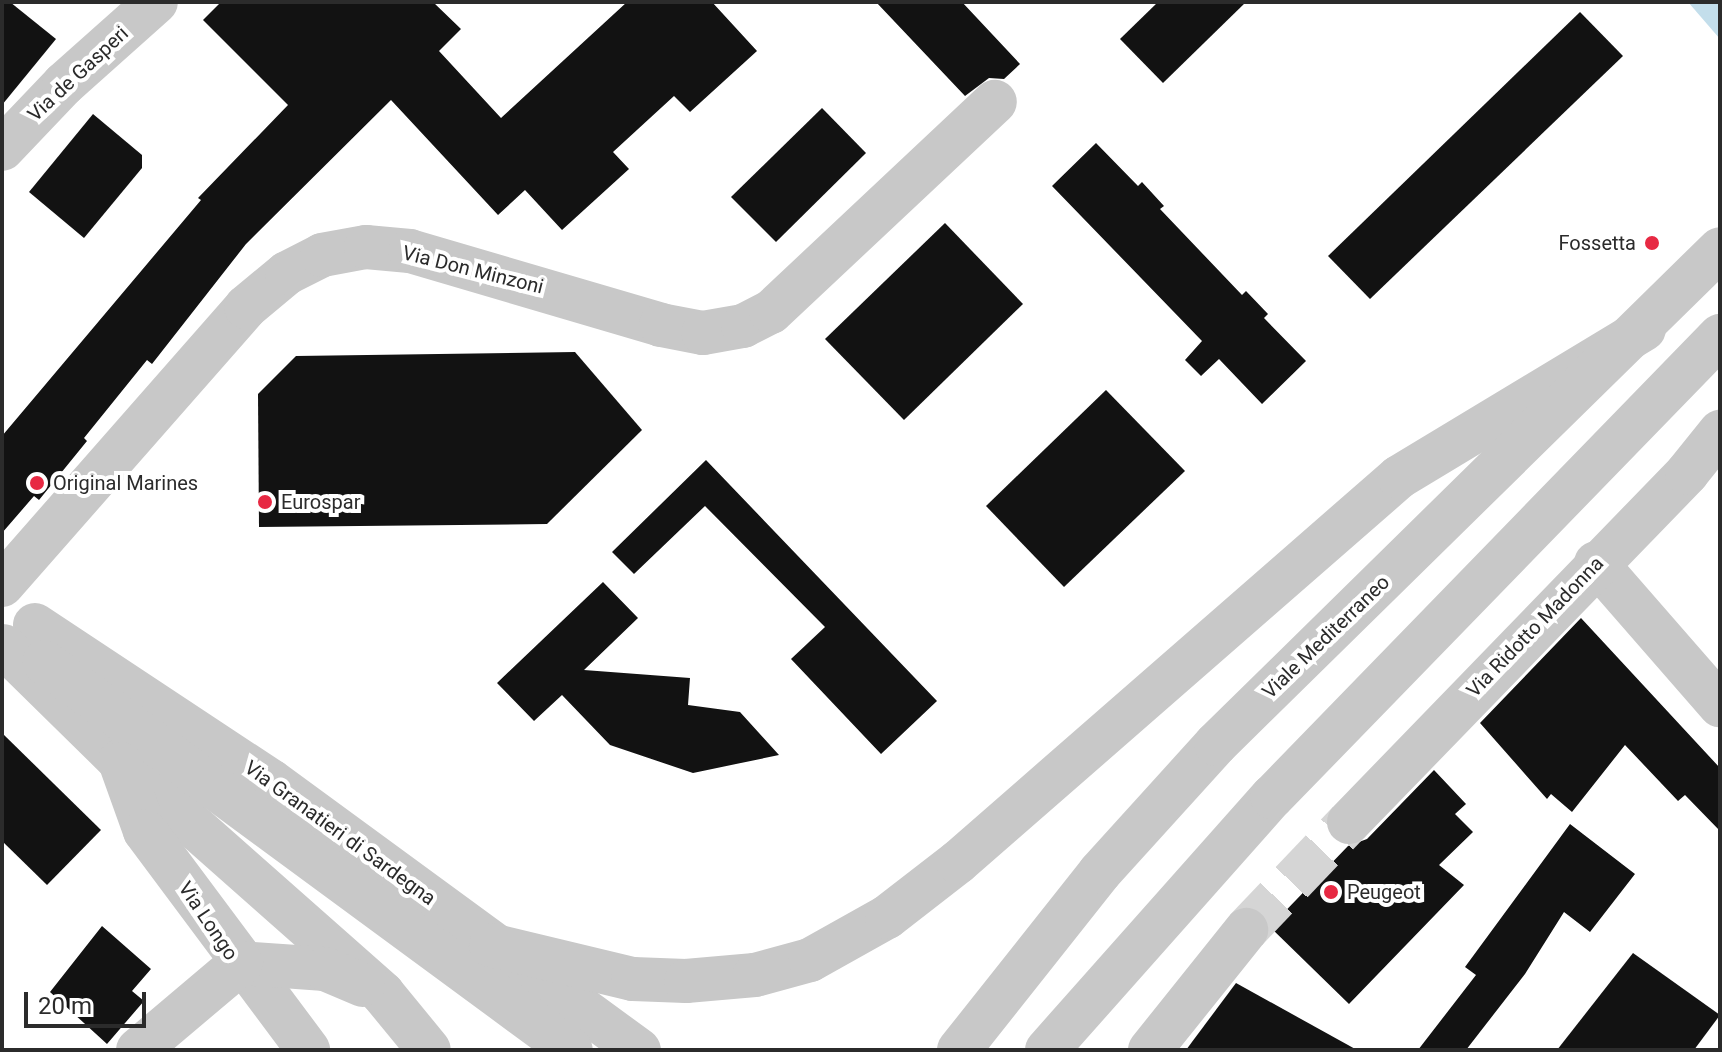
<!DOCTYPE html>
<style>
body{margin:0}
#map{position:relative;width:1722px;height:1052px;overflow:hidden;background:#fff;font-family:Roboto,sans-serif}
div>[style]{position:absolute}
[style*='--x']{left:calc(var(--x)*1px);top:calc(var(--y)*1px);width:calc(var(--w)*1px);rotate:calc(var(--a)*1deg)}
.water>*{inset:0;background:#c3deeb}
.building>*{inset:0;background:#121212}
.minor-tunnel>*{height:44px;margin-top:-22px;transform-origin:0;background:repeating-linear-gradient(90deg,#d5d5d5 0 44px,transparent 0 66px)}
.minor>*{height:44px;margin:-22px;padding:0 22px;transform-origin:22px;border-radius:22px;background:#c8c8c8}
.dots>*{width:22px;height:22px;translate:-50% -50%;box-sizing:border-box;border:4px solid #fff;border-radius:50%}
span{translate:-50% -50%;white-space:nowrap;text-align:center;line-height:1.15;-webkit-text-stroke:8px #fff;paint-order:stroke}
.street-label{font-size:20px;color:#2b2b2b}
.poi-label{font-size:20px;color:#2b2b2b}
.right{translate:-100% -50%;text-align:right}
.left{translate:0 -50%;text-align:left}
.frame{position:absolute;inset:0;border:4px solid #2b2b2b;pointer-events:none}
.scale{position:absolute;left:24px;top:992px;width:122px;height:36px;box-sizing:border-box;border:4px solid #2b2b2b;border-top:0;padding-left:10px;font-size:24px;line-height:28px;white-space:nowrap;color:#2b2b2b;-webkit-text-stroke:6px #fff;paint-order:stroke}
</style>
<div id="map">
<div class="water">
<div style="clip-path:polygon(1688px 2px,1720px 2px,1720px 39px)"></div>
</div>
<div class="building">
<div style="clip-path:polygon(2px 2px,10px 2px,56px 39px,2px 105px)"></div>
<div style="clip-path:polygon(221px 2px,433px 2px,461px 29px,439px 51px,501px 118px,627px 2px,712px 2px,757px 51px,690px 112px,674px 96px,613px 152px,629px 169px,562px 230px,525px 190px,498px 215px,391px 100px,246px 244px,152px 364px,147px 360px,84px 438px,87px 441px,39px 500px,34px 496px,2px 533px,2px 436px,201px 200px,198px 198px,288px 105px,203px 20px)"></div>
<div style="clip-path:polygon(876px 2px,962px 2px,1020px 64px,1004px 79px,989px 78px,965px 96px)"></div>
<div style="clip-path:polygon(1158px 2px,1246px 2px,1163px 83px,1120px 39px)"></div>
<div style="clip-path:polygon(1580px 12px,1623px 56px,1370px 299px,1328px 256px)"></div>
<div style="clip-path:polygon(822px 108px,866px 153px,776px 242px,731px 197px)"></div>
<div style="clip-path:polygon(93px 114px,142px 155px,142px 168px,84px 238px,29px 192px)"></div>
<div style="clip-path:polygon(1096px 143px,1138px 186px,1142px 182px,1164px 206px,1160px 209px,1242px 295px,1246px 291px,1268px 314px,1264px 318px,1306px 361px,1262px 404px,1219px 359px,1201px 376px,1185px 360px,1202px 341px,1052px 186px)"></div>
<div style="clip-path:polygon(945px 223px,1023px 304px,904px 420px,825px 339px)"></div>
<div style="clip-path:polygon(575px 352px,642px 430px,547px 524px,259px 527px,258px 394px,296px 356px)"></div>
<div style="clip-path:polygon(1106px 390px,1185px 471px,1064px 587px,986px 506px)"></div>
<div style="clip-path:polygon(706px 460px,937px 701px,881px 754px,791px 659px,825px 627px,705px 506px,634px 574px,612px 552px)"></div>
<div style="clip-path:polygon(603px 582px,638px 618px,584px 670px,690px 678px,688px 705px,740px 712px,779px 755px,693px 773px,610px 745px,562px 695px,534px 721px,497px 683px)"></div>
<div style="clip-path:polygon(1581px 618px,1720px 768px,1720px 831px,1685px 795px,1678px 801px,1625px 745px,1572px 812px,1551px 794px,1547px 799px,1480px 723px)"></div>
<div style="clip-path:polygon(2px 733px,101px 830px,47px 885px,2px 841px)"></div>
<div style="clip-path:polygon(1434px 770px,1466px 804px,1455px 814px,1473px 832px,1439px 865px,1464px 885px,1349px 1004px,1270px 927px,1348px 846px,1367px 839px)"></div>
<div style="clip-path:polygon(1570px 824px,1635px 874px,1590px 932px,1564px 912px,1525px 974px,1466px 1050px,1418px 1050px,1476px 975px,1465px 967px)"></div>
<div style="clip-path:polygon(102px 926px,151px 969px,132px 991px,144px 1001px,107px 1044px,50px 992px)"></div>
<div style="clip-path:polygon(1633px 953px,1720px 1015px,1694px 1050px,1557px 1050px)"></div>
<div style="clip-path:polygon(1236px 983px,1357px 1050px,1186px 1050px)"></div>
</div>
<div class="minor-tunnel">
<div style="--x:1246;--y:930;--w:149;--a:-46.4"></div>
</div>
<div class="minor">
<div style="--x:2;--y:149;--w:90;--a:-46.4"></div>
<div style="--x:64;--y:84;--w:123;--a:-41.7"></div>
<div style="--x:1596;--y:563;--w:189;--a:48.9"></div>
<div style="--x:2;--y:585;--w:370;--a:-48.7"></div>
<div style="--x:246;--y:307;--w:53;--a:-39.7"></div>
<div style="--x:287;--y:273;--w:39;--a:-27"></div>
<div style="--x:322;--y:255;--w:45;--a:-10.3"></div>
<div style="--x:366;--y:247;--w:44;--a:5.2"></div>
<div style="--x:410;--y:251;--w:262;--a:16.4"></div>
<div style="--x:661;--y:325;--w:43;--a:10.8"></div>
<div style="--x:703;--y:333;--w:41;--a:-9.9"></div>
<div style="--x:743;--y:326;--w:31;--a:-27"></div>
<div style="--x:771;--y:312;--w:307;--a:-43.2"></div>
<div style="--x:35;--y:625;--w:283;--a:33.5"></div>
<div style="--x:271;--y:781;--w:456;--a:36.2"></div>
<div style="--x:3;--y:646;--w:164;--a:44.5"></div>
<div style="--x:120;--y:761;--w:351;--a:41.5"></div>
<div style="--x:383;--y:994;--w:72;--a:50.6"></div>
<div style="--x:44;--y:662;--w:654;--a:36.36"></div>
<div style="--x:121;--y:764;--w:71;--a:70.3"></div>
<div style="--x:145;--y:831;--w:273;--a:53.3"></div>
<div style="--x:1349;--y:822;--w:486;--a:-45.9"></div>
<div style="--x:1687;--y:473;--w:53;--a:-51.2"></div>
<div style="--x:491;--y:945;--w:146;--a:13.5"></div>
<div style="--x:633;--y:979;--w:53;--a:2.2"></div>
<div style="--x:686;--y:981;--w:69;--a:-5"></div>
<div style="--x:755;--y:975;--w:57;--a:-15.3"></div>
<div style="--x:810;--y:960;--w:88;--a:-29.2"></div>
<div style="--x:887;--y:917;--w:90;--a:-37.8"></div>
<div style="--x:958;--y:862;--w:585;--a:-41.12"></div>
<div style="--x:1399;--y:477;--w:286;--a:-31.1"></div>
<div style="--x:241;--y:963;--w:84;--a:4.1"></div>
<div style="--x:325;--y:969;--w:41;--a:22.8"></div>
<div style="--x:138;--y:1050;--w:135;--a:-40.2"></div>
<div style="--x:959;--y:1050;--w:227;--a:-51.6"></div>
<div style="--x:1100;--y:872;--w:173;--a:-47.8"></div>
<div style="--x:1216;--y:744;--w:706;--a:-44.48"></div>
<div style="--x:1047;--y:1050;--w:339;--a:-48.4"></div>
<div style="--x:1272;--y:797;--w:643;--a:-45.82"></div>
<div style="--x:1150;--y:1050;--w:154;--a:-51.3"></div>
</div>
<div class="dots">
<div style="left:1652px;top:243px;background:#e72943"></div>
<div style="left:37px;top:483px;background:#e72943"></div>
<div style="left:265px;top:502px;background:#e72943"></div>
<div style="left:1331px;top:892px;background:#e72943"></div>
</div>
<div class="street-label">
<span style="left:78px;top:74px;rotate:-43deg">Via de Gasperi</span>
<span style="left:473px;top:270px;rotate:14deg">Via Don Minzoni</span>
<span style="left:1535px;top:627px;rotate:-46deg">Via Ridotto Madonna</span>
<span style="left:1326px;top:637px;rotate:-44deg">Viale Mediterraneo</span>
<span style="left:340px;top:833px;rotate:36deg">Via Granatieri di Sardegna</span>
<span style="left:208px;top:921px;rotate:56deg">Via Longo</span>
</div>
<div class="poi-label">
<span class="right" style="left:1636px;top:243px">Fossetta</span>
<span class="left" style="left:53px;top:483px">Original Marines</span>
<span class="left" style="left:281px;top:502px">Eurospar</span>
<span class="left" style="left:1347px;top:892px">Peugeot</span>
</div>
<div class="frame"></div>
<div class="scale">20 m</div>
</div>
